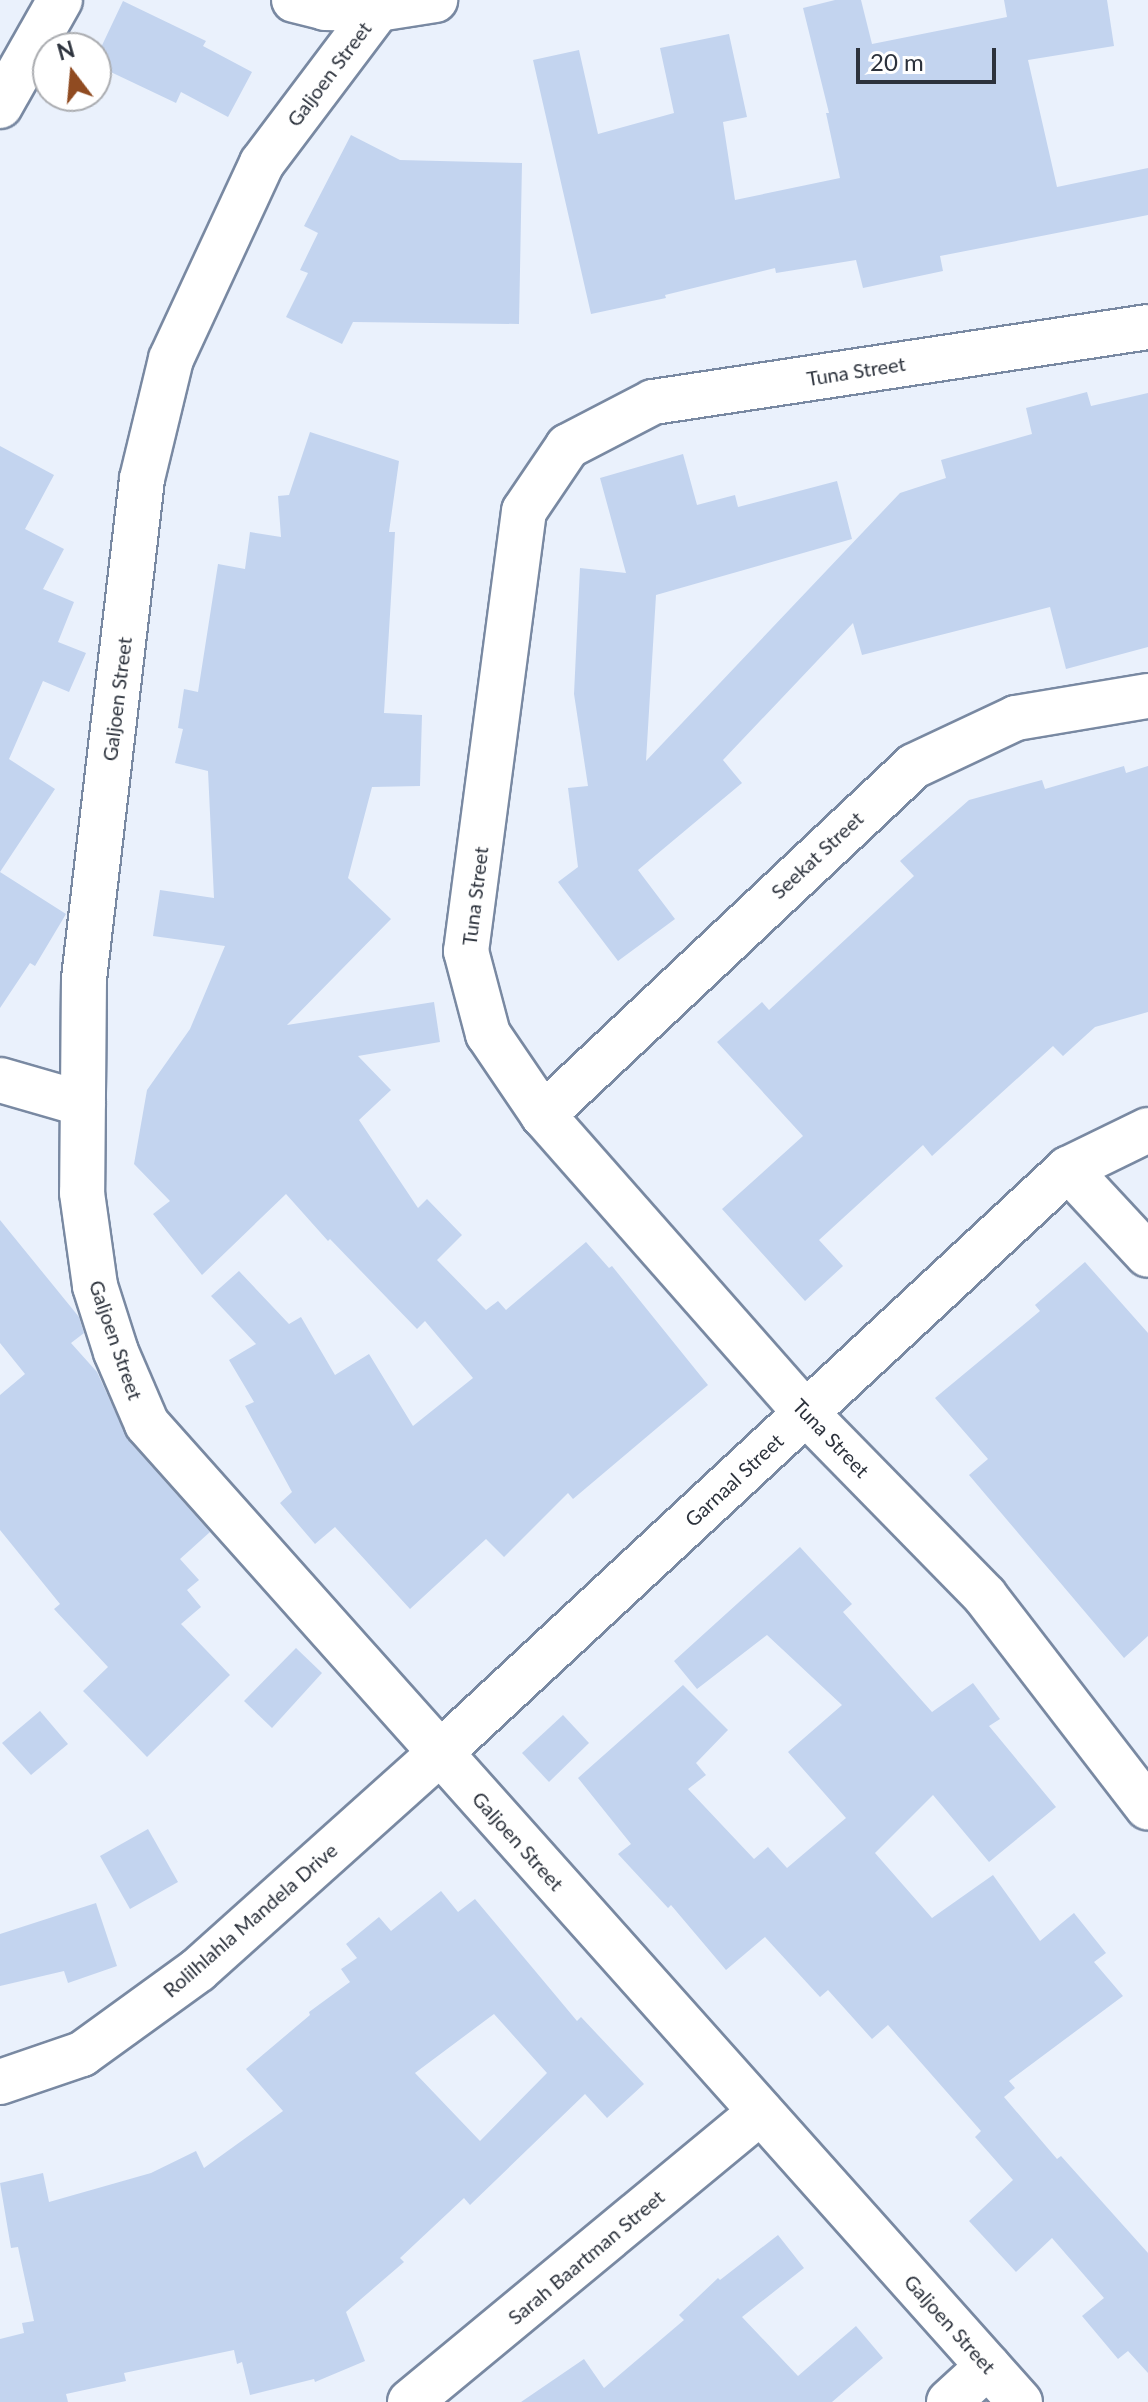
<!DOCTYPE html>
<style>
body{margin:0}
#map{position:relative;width:1148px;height:2402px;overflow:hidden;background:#eaf1fc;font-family:Lato,sans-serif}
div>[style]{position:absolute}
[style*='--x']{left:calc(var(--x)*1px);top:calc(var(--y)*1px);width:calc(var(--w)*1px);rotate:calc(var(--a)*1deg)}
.building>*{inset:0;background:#c3d4ef}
.roads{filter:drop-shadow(2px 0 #7989a2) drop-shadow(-2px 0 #7989a2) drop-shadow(0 2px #7989a2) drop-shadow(0 -2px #7989a2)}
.minor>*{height:44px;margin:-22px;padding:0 22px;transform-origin:22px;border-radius:22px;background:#fff}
span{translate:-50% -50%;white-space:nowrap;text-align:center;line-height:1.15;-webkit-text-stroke:6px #fff;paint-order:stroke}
.street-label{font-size:20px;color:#2c323c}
.north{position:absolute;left:32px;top:32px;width:80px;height:80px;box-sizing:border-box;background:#fff;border:2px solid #abadb1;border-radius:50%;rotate:344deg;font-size:22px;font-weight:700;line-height:32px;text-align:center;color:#2c323c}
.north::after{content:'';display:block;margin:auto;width:28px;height:36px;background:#904b21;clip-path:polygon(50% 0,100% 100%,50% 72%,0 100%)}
.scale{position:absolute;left:856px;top:48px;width:140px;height:36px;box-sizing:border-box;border:4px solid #2c323c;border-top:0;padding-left:10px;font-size:24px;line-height:28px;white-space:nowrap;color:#2c323c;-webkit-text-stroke:6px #fff;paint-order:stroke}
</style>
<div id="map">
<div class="building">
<div style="clip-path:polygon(835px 0,861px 0,872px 44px,1007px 17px,1004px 0,1107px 0,1114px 46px,1028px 60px,1057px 187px,1148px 168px,1148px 215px,940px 256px,943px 271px,863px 288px,856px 260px,776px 273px,775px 268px,665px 295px,666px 298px,591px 314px,533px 60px,579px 50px,598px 134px,674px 113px,660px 48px,729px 34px,747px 117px,723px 122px,735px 200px,840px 178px,826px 113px,829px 113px,803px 8px)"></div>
<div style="clip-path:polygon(123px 1px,206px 41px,203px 46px,252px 72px,228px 117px,181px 92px,176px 103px,96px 65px,96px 58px)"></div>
<div style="clip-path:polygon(351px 135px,400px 160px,522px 163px,519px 324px,353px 322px,342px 344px,286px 317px,308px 273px,300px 270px,318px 233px,304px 226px)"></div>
<div style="clip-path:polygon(1087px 392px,1091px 406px,1148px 393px,1148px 647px,1066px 669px,1050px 607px,862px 655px,853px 623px,723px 760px,742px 783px,638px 870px,675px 919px,618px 961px,558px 882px,578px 867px,568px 788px,588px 786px,574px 694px,580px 568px,626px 573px,600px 478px,683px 454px,697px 505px,735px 495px,738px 507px,837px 481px,852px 539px,656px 595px,646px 761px,900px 493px,946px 478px,941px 460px,1032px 434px,1026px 408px)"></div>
<div style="clip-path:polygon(310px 432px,399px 461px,389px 532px,395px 532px,384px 713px,422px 715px,420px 786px,372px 787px,348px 878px,391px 919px,287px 1025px,434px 1002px,440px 1042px,358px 1056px,391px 1090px,359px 1120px,418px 1208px,427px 1199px,462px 1235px,437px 1260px,486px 1310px,498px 1301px,506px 1310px,586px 1242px,609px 1268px,612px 1266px,708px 1385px,573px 1499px,568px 1493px,504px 1557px,486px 1539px,410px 1609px,335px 1527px,315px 1544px,280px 1503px,292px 1492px,245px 1406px,254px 1402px,229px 1360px,256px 1344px,211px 1296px,239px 1271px,289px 1324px,301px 1317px,335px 1375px,369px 1354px,413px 1426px,473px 1378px,425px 1321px,417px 1329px,330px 1239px,328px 1241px,286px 1194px,202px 1275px,153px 1214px,170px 1201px,134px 1164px,147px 1090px,190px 1029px,225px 946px,153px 936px,160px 890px,214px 898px,208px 771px,175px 763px,183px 729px,178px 728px,184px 689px,198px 692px,218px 564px,245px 569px,250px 532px,281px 537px,278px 496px,289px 495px)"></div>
<div style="clip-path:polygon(0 446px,54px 475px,25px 529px,64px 549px,43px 589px,74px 602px,58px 642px,86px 653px,69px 692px,43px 681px,9px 759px,55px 789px,0 872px)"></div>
<div style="clip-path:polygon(1124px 766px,1126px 773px,1148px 766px,1148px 1012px,1095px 1027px,1063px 1056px,1053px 1046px,932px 1156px,923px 1145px,819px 1240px,843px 1266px,805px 1301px,722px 1209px,803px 1136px,717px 1042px,762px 1002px,769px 1010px,914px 876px,900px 861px,969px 800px,1042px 780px,1045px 789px)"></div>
<div style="clip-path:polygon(0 872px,66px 914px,35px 966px,30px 963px,0 1008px)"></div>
<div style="clip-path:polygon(0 1220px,79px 1317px,84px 1333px,71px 1343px,97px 1372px,128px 1440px,210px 1532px,180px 1559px,199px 1580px,187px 1590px,201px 1607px,181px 1624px,230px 1675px,147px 1757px,83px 1691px,108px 1667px,54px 1609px,60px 1604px,0 1530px,0 1395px,25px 1374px,0 1343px)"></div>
<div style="clip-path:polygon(1085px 1262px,1148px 1333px,1148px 1636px,1124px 1658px,969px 1475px,988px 1459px,935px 1398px,1040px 1311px,1035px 1305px)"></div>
<div style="clip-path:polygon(800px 1547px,852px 1604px,843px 1612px,932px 1712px,973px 1683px,1000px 1719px,989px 1726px,1056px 1807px,989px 1862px,933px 1795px,875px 1853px,932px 1918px,993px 1875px,1040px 1941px,1074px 1913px,1106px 1953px,1094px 1962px,1123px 1996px,1009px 2081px,1015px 2088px,1004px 2097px,1057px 2159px,1061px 2156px,1148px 2253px,1148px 2373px,1128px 2351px,1118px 2359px,1082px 2316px,1104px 2298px,1052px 2238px,1016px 2272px,969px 2221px,1013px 2180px,975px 2137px,981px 2131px,888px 2025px,872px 2039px,828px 1990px,820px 1997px,765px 1937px,726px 1970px,671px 1905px,668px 1908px,618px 1854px,631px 1844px,578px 1778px,683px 1685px,728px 1730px,696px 1763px,706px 1775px,688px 1789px,754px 1859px,768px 1847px,787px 1868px,846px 1818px,788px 1752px,842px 1705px,767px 1635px,697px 1689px,674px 1661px)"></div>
<div style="clip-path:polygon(296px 1648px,322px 1673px,272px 1728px,244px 1701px)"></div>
<div style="clip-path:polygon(40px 1711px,68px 1744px,31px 1775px,2px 1743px)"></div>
<div style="clip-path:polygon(563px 1715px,589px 1743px,549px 1782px,522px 1753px)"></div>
<div style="clip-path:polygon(148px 1829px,178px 1882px,130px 1909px,100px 1856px)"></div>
<div style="clip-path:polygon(evenodd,441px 1891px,458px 1912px,475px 1899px,577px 2021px,581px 2017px,644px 2084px,607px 2118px,585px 2094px,470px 2205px,464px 2198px,400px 2258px,404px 2262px,346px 2312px,365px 2361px,315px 2382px,314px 2379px,250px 2395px,242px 2362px,237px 2364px,234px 2350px,124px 2373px,126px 2381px,66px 2394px,68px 2402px,0 2402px,0 2339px,24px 2333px,22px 2323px,34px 2321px,18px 2247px,11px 2248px,0 2183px,43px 2173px,49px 2202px,151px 2173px,196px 2151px,204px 2168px,283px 2111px,246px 2069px,310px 2015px,309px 2012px,350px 1982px,341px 1969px,357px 1958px,346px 1944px,379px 1917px,391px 1931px,441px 1891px,494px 2014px,547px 2073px,480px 2141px,415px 2073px,494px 2014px)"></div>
<div style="clip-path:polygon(96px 1903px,117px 1966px,68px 1983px,64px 1971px,0 1986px,0 1934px)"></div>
<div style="clip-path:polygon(778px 2235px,804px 2268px,742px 2317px,798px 2376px,856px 2326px,883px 2358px,832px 2402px,521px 2402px,584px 2359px,604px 2388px,684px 2320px,679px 2315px,718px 2278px,720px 2280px)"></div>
</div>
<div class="roads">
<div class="minor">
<div style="--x:294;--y:0;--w:32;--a:14"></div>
<div style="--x:325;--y:8;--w:53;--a:1.1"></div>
<div style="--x:378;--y:9;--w:58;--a:-9"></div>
<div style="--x:378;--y:9;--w:193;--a:127"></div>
<div style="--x:262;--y:163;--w:216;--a:114.9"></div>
<div style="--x:171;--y:359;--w:123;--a:103.6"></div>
<div style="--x:142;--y:479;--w:503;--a:96.62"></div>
<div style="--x:84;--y:979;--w:214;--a:90.5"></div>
<div style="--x:82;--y:1193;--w:94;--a:82"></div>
<div style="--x:95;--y:1286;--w:69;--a:72.3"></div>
<div style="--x:116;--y:1352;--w:78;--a:66.7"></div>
<div style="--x:147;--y:1424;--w:1311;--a:48.25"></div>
<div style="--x:0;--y:106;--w:122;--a:-60.5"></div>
<div style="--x:1148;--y:327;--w:501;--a:171.38"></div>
<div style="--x:653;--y:402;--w:96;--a:152.6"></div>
<div style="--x:568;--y:446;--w:78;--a:124.1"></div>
<div style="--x:524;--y:511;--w:444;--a:97.5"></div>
<div style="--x:466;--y:951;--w:86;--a:75.2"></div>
<div style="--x:488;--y:1034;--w:98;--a:55.8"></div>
<div style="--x:543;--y:1115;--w:397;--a:48.6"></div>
<div style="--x:806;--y:1413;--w:256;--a:45.6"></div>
<div style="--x:985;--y:1596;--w:267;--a:52.4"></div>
<div style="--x:0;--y:1080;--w:86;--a:16.1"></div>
<div style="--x:543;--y:1115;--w:509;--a:-43.25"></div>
<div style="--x:914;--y:766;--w:113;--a:-25.2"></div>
<div style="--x:1016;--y:718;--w:134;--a:-9.5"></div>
<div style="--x:1068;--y:1169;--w:117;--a:47.1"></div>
<div style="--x:0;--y:2082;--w:87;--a:-18.9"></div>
<div style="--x:82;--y:2054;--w:143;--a:-35.9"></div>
<div style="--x:198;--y:1970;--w:325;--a:-41.9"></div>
<div style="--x:440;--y:1753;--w:858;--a:-42.92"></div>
<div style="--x:1068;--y:1169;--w:89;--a:-26"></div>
<div style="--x:410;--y:2402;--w:455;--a:-39.6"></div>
<div style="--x:949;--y:2402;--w:53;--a:-42.7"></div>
</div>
</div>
<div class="street-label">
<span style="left:329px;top:74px;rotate:-53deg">Galjoen Street</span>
<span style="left:856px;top:371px;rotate:-9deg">Tuna Street</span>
<span style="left:117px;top:699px;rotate:-83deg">Galjoen Street</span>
<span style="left:817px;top:855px;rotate:-43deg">Seekat Street</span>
<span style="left:475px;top:896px;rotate:-83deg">Tuna Street</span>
<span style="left:116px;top:1340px;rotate:71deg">Galjoen Street</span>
<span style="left:831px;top:1438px;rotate:46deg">Tuna Street</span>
<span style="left:734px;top:1480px;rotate:-43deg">Garnaal Street</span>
<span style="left:518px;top:1841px;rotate:48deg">Galjoen Street</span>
<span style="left:250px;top:1920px;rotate:-41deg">Rolilhlahla Mandela Drive</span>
<span style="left:586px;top:2257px;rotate:-40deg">Sarah Baartman Street</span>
<span style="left:950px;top:2324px;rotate:48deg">Galjoen Street</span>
</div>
<div class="north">N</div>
<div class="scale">20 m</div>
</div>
